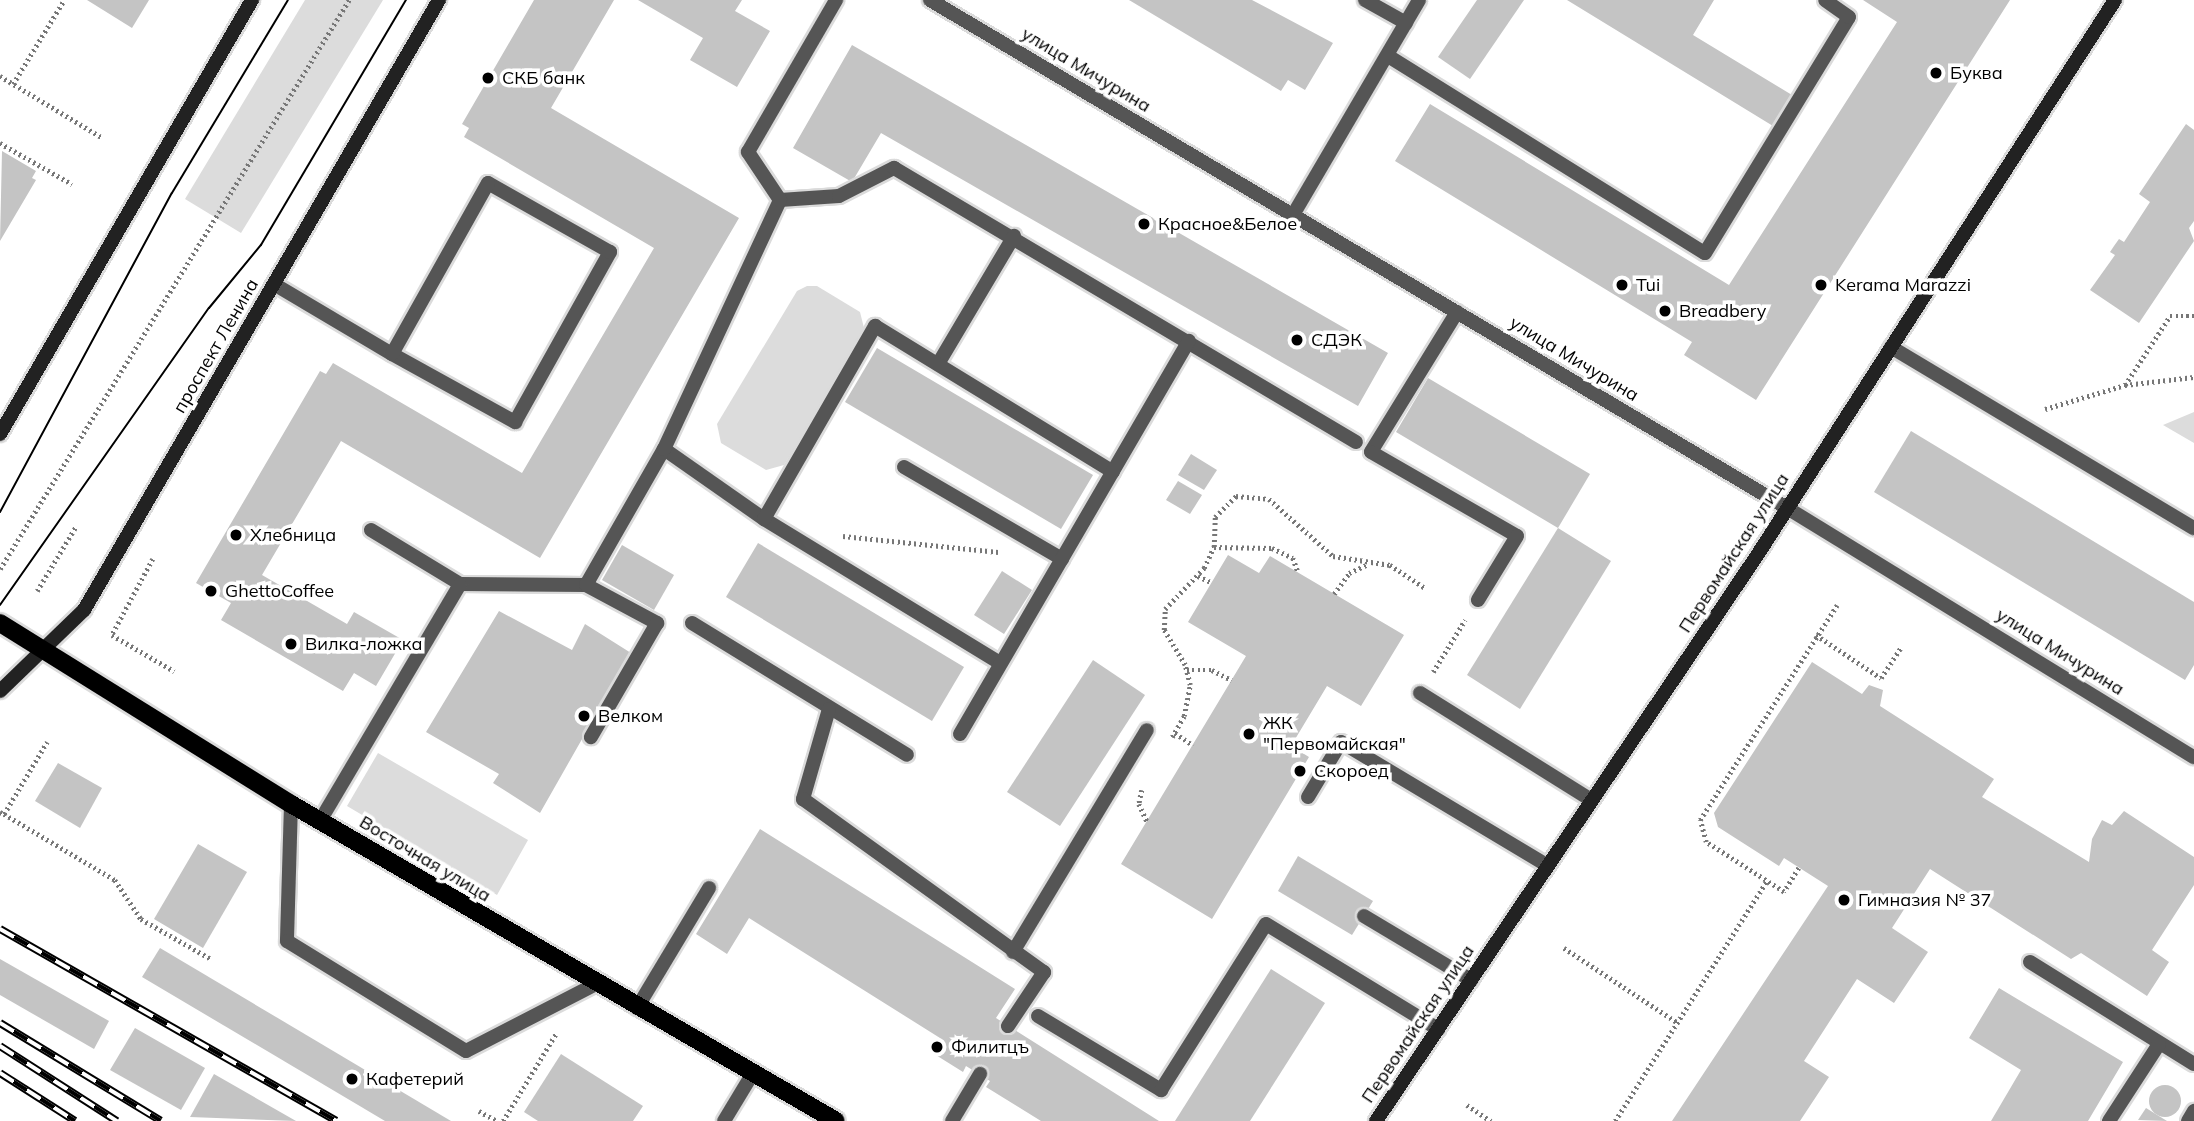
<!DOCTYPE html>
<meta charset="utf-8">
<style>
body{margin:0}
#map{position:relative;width:2194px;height:1121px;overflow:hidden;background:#fff;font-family:Mulish,sans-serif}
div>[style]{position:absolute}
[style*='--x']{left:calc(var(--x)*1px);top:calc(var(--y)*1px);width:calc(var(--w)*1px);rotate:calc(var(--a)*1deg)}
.green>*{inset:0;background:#dcdcdc}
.building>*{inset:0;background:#c4c4c4}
.round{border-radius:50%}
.path>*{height:4.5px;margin-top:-2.25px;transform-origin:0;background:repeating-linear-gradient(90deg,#777 0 2px,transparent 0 5.5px)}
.roads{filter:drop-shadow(2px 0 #dbdbdb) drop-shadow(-2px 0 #dbdbdb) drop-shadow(0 2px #dbdbdb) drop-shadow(0 -2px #dbdbdb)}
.lane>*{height:14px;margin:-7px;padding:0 7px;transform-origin:7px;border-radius:7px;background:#555}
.street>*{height:14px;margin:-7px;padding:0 7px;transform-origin:7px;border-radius:7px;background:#555}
.secondary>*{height:14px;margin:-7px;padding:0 7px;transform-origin:7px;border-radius:7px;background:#222}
.primary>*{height:18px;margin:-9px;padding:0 9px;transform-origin:9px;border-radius:9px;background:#000}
.tram>*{height:2px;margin:-1px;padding:0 1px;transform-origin:1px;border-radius:1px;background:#000}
.rail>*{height:8px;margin-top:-4px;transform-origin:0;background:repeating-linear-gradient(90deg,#fff 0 16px,#000 0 32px);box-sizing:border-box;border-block:2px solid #000}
.dots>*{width:19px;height:19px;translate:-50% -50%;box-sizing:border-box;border:4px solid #fff;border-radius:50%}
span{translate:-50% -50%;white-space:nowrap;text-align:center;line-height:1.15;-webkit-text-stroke:7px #fff;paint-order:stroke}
.street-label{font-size:18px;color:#000}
.poi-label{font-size:18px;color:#000}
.left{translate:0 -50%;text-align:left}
</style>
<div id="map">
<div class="green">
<div style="clip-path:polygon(305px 0,383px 0,241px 233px,185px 199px)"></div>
<div style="clip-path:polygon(807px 286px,817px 286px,860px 312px,865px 332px,784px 465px,766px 470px,721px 443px,717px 424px,797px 291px)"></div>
<div style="clip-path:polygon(2194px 412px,2194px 443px,2163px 425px)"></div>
<div style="clip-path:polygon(378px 753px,528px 840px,497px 895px,347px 806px)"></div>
</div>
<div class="building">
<div style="clip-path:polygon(87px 0,149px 0,132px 28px)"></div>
<div style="clip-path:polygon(534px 0,614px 0,551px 108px,739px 218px,540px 558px,341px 441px,262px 575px,347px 624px,354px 612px,403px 640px,376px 686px,354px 673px,343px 691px,221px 620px,231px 603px,196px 583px,320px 371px,326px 374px,333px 363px,522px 473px,654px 248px,464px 137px,469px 128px,462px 124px)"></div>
<div style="clip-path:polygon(638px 0,742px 0,735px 11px,770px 31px,737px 87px,690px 60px,703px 38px)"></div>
<div style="clip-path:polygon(1129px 0,1252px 0,1333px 43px,1305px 90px,1288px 80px,1281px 91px)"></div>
<div style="clip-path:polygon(1477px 0,1524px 0,1470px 79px,1438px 57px)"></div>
<div style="clip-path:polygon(1567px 0,1714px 0,1693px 35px,1792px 95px,1773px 126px)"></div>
<div style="clip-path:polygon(1863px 0,2010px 0,1756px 400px,1684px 355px,1692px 342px,1395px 161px,1430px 104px,1729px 285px,1897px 22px)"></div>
<div style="clip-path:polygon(852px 45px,1388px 353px,1358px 406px,881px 133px,852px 182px,793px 148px)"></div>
<div style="clip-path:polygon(2186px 124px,2194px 130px,2194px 221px,2189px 228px,2194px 241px,2139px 323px,2090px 290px,2115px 255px,2110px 252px,2114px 246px,2119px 239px,2124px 242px,2150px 202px,2139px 194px)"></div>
<div style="clip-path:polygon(2px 151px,36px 171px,32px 178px,36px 180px,0 241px)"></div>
<div style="clip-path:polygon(877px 348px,1093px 475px,1061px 529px,845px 402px)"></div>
<div style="clip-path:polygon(1428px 378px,1590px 474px,1558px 528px,1396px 432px)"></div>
<div style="clip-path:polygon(1911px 431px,2194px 602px,2194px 665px,2185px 680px,1874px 492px)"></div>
<div style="clip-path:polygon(1191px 454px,1217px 470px,1204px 490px,1178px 475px)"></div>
<div style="clip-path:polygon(1178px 481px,1202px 495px,1190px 514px,1166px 500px)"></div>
<div style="clip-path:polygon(1558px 528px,1611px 561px,1520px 709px,1467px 675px)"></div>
<div style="clip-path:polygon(758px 543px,964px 667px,932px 721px,726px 597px)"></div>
<div style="clip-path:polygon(622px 545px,674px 575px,654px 610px,602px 580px)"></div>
<div style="clip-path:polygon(1228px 555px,1259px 573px,1270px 556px,1404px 635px,1361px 706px,1327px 686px,1291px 746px,1309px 757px,1212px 919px,1121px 864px,1246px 656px,1188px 622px)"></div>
<div style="clip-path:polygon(1002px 571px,1032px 590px,1004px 634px,974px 615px)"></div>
<div style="clip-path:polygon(499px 611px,572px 650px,585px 624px,631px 653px,540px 813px,493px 783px,499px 774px,426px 732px)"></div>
<div style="clip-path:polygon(1093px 660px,1145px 695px,1060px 826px,1007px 792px)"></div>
<div style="clip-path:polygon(1812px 662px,1862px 694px,1869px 685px,1883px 690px,1880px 706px,1994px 779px,1982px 797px,2089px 862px,2092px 839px,2102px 820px,2112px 825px,2124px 811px,2194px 857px,2194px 885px,2152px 950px,2169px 962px,2147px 996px,2081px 953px,2071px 959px,1930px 869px,1892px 928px,1928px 952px,1894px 1003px,1857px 979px,1804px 1061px,1829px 1077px,1800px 1121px,1672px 1121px,1828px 886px,1784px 858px,1779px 866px,1718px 827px,1714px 813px)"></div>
<div style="clip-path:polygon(58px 763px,102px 788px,80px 828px,35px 801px)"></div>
<div style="clip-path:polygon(760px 829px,1015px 989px,996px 1018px,1159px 1121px,1041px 1121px,986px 1087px,990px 1081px,966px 1066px,963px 1072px,931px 1052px,940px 1038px,749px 918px,727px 954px,696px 934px)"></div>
<div style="clip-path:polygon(198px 844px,247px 872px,203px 948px,154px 919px)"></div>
<div style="clip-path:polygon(1298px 856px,1373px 901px,1352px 935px,1278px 891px)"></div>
<div style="clip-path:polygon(160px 948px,451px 1121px,385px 1121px,142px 977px)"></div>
<div style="clip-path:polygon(0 959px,109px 1021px,94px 1049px,0 995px)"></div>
<div style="clip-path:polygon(1271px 969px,1325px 1003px,1250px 1121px,1175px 1121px)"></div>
<div style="clip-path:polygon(1999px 988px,2123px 1062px,2088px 1121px,1991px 1121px,2021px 1070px,1969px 1038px)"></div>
<div style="clip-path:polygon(135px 1028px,205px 1068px,181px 1110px,110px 1070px)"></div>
<div style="clip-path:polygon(561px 1054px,643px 1106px,633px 1121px,538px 1121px,524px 1112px)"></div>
<div style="clip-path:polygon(214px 1074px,296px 1121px,190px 1117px)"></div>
<div class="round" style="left:2149px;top:1085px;width:32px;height:32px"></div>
<div style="clip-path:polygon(2146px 1108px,2167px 1121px,2138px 1120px)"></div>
</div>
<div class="path">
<div style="--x:0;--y:76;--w:118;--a:31.1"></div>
<div style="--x:13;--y:84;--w:98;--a:-58.7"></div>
<div style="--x:0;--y:143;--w:83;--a:29.7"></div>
<div style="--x:2125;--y:385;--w:82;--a:-56.9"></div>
<div style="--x:2170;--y:316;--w:24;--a:0"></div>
<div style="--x:2045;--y:409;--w:84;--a:-16.7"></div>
<div style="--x:2125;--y:385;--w:69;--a:-6.6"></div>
<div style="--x:843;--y:536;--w:156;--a:5.9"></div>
<div style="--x:1214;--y:547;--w:58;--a:1"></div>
<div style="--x:1272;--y:548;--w:23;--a:25"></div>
<div style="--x:1293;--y:558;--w:15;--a:70"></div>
<div style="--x:153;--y:559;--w:86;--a:118.3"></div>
<div style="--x:112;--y:635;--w:72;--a:30.1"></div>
<div style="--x:0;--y:569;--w:668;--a:-58.48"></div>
<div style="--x:1198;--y:576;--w:14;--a:25"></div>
<div style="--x:37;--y:591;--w:74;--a:-58.9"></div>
<div style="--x:1334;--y:594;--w:26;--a:-54"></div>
<div style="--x:1349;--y:573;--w:19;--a:-25"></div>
<div style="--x:1816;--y:635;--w:78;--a:33.5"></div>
<div style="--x:1881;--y:678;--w:38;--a:-57"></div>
<div style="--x:1187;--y:670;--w:25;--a:0"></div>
<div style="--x:1212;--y:670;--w:22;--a:27"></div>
<div style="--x:1433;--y:672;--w:61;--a:-58.4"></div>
<div style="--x:1175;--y:733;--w:22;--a:34"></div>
<div style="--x:1172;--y:737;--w:24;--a:-60"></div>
<div style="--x:1184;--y:716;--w:32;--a:-79"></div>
<div style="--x:1190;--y:685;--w:21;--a:-104"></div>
<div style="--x:1185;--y:665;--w:41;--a:-121"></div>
<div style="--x:1164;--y:630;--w:21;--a:-87"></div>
<div style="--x:1165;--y:609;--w:57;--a:-46.4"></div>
<div style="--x:1204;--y:568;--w:23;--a:-65"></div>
<div style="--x:1214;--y:547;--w:30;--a:-88"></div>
<div style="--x:1215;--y:517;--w:30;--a:-45"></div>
<div style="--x:1236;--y:496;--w:33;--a:5"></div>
<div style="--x:1269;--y:499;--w:86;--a:41.7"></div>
<div style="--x:1333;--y:556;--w:58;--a:9"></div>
<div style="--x:1390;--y:565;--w:42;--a:33.3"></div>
<div style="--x:1142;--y:790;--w:14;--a:102"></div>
<div style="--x:1139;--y:804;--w:19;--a:65"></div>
<div style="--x:0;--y:812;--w:4;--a:27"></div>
<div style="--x:4;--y:814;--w:84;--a:-59.2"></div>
<div style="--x:4;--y:814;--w:129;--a:30.7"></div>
<div style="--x:115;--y:880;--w:47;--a:56.3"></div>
<div style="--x:141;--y:919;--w:81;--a:29.7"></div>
<div style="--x:1799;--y:868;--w:28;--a:122"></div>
<div style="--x:1784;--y:892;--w:93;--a:-147.3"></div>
<div style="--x:1706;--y:842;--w:23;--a:-105"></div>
<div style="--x:1700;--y:820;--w:255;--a:-57.5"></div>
<div style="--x:1564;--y:948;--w:136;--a:33.3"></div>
<div style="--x:1467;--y:1105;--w:29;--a:34"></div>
<div style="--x:479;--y:1111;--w:21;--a:29"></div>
<div style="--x:503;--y:1121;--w:104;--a:-58.8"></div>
<div style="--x:1615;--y:1121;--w:284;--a:-57.7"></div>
</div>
<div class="roads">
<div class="lane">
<div style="--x:1365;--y:0;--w:47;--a:29.3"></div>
<div style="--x:1388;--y:56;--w:373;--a:31.9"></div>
<div style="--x:1705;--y:253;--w:276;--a:-58.6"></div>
<div style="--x:1849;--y:17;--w:29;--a:-145"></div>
<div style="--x:780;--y:200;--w:59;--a:-3.9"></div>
<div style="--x:839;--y:196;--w:62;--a:-27"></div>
<div style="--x:894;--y:168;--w:537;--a:30.67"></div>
<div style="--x:1293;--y:215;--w:249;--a:-59.6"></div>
<div style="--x:274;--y:284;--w:137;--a:30.7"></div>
<div style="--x:392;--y:354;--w:141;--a:28.9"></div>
<div style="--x:515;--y:422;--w:195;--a:-60.8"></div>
<div style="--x:610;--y:252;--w:140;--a:-150.5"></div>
<div style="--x:488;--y:183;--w:196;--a:119.3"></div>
<div style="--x:1457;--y:312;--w:164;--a:121.6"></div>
<div style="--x:1371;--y:452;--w:168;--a:29.9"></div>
<div style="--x:1517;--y:536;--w:75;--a:121.4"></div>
<div style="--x:1891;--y:347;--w:353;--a:30.9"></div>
<div style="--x:938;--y:364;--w:149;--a:-59.3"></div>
<div style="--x:664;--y:449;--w:122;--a:35"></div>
<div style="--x:764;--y:519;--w:276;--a:31.4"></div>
<div style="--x:904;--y:467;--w:183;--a:30.2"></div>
<div style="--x:764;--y:519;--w:223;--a:-60.1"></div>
<div style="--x:875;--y:326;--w:279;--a:31.5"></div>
<div style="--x:371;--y:530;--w:104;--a:31.2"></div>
<div style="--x:460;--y:584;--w:126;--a:0.5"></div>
<div style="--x:586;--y:585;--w:81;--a:28.2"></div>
<div style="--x:657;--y:623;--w:132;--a:120.1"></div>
<div style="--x:586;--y:585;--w:157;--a:-60.2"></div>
<div style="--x:664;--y:449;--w:275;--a:-65"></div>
<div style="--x:780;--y:200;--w:58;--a:-123.7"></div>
<div style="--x:748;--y:152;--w:176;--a:-59.9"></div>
<div style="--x:692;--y:623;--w:252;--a:31.5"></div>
<div style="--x:1420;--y:693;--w:202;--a:32"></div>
<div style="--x:829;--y:709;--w:94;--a:106.1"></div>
<div style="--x:803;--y:799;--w:297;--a:35.7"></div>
<div style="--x:1044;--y:972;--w:65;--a:123.7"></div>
<div style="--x:960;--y:734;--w:455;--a:-59.8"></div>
<div style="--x:1308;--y:797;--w:64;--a:-59"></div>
<div style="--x:1341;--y:742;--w:241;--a:30.9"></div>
<div style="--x:291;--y:804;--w:137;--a:91.7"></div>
<div style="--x:287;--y:941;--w:210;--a:31.6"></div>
<div style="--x:466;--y:1051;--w:144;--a:-27.3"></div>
<div style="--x:320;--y:821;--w:275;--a:-59.4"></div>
<div style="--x:1364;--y:916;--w:125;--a:30.9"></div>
<div style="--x:1013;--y:952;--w:259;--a:-58.9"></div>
<div style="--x:2030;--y:962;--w:193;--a:31.9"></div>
<div style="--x:637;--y:1008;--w:140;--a:-59"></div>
<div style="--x:1038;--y:1016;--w:144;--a:31"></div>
<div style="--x:1161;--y:1090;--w:196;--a:-57.7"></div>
<div style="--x:1266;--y:924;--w:202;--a:31.4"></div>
<div style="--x:724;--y:1121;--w:56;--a:-58.9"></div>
<div style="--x:952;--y:1121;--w:55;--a:-59.2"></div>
<div style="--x:2109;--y:1121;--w:92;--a:-57"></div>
<div style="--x:2188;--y:1121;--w:12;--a:-59"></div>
</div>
<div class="street">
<div style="--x:930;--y:0;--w:996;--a:30.66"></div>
<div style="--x:1787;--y:508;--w:477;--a:31.5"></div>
</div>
<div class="secondary">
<div style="--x:0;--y:434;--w:502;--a:-59.86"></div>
<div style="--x:0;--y:691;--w:117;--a:-44"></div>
<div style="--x:84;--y:610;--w:706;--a:-59.8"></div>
<div style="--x:1376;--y:1121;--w:684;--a:-56.03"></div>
<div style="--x:1758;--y:554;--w:659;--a:-57.2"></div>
</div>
<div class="primary">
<div style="--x:0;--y:623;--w:343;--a:31.9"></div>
<div style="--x:291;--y:804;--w:630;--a:30.18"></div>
</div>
</div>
<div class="tram">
<div style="--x:0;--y:512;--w:362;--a:-61.7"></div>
<div style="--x:172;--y:193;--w:225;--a:-59"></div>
<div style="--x:0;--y:605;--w:363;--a:-54.9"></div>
<div style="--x:209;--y:308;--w:82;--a:-50.5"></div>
<div style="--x:261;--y:245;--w:285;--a:-59.4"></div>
</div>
<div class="rail">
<div style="--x:0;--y:929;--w:387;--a:29.7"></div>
<div style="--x:0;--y:1023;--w:188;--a:31.3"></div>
<div style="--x:0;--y:1046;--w:139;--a:32.7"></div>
<div style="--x:0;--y:1073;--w:89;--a:32.6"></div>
</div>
<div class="dots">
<div style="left:1936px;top:73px;background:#000"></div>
<div style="left:488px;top:78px;background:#000"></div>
<div style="left:1144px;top:224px;background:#000"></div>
<div style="left:1622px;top:285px;background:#000"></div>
<div style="left:1821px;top:285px;background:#000"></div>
<div style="left:1665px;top:311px;background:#000"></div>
<div style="left:1297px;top:340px;background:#000"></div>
<div style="left:236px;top:535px;background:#000"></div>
<div style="left:211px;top:591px;background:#000"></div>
<div style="left:291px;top:644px;background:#000"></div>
<div style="left:584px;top:716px;background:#000"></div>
<div style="left:1249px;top:734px;background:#000"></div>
<div style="left:1300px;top:771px;background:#000"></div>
<div style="left:1844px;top:900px;background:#000"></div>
<div style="left:937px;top:1047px;background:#000"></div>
<div style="left:352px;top:1079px;background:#000"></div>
</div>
<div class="street-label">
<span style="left:1086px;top:70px;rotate:31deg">улица Мичурина</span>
<span style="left:216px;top:346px;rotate:-60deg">проспект Ленина</span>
<span style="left:1574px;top:359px;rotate:31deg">улица Мичурина</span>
<span style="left:1734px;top:553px;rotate:-57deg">Первомайская улица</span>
<span style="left:2060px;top:652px;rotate:32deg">улица Мичурина</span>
<span style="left:425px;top:859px;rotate:31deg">Восточная улица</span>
<span style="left:1418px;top:1024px;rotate:-56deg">Первомайская улица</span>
</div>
<div class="poi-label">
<span class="left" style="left:1950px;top:73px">Буква</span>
<span class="left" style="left:502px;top:78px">СКБ банк</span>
<span class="left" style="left:1158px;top:224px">Красное&amp;Белое</span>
<span class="left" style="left:1636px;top:285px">Tui</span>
<span class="left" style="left:1835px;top:285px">Kerama Marazzi</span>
<span class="left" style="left:1679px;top:311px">Breadbery</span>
<span class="left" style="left:1311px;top:340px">СДЭК</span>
<span class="left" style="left:250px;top:535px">Хлебница</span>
<span class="left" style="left:225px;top:591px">GhettoCoffee</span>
<span class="left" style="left:305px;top:644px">Вилка-ложка</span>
<span class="left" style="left:598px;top:716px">Велком</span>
<span class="left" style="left:1263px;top:734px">ЖК<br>"Первомайская"</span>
<span class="left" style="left:1314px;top:771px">Скороед</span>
<span class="left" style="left:1858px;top:900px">Гимназия № 37</span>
<span class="left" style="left:951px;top:1047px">Филитцъ</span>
<span class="left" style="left:366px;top:1079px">Кафетерий</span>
</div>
</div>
